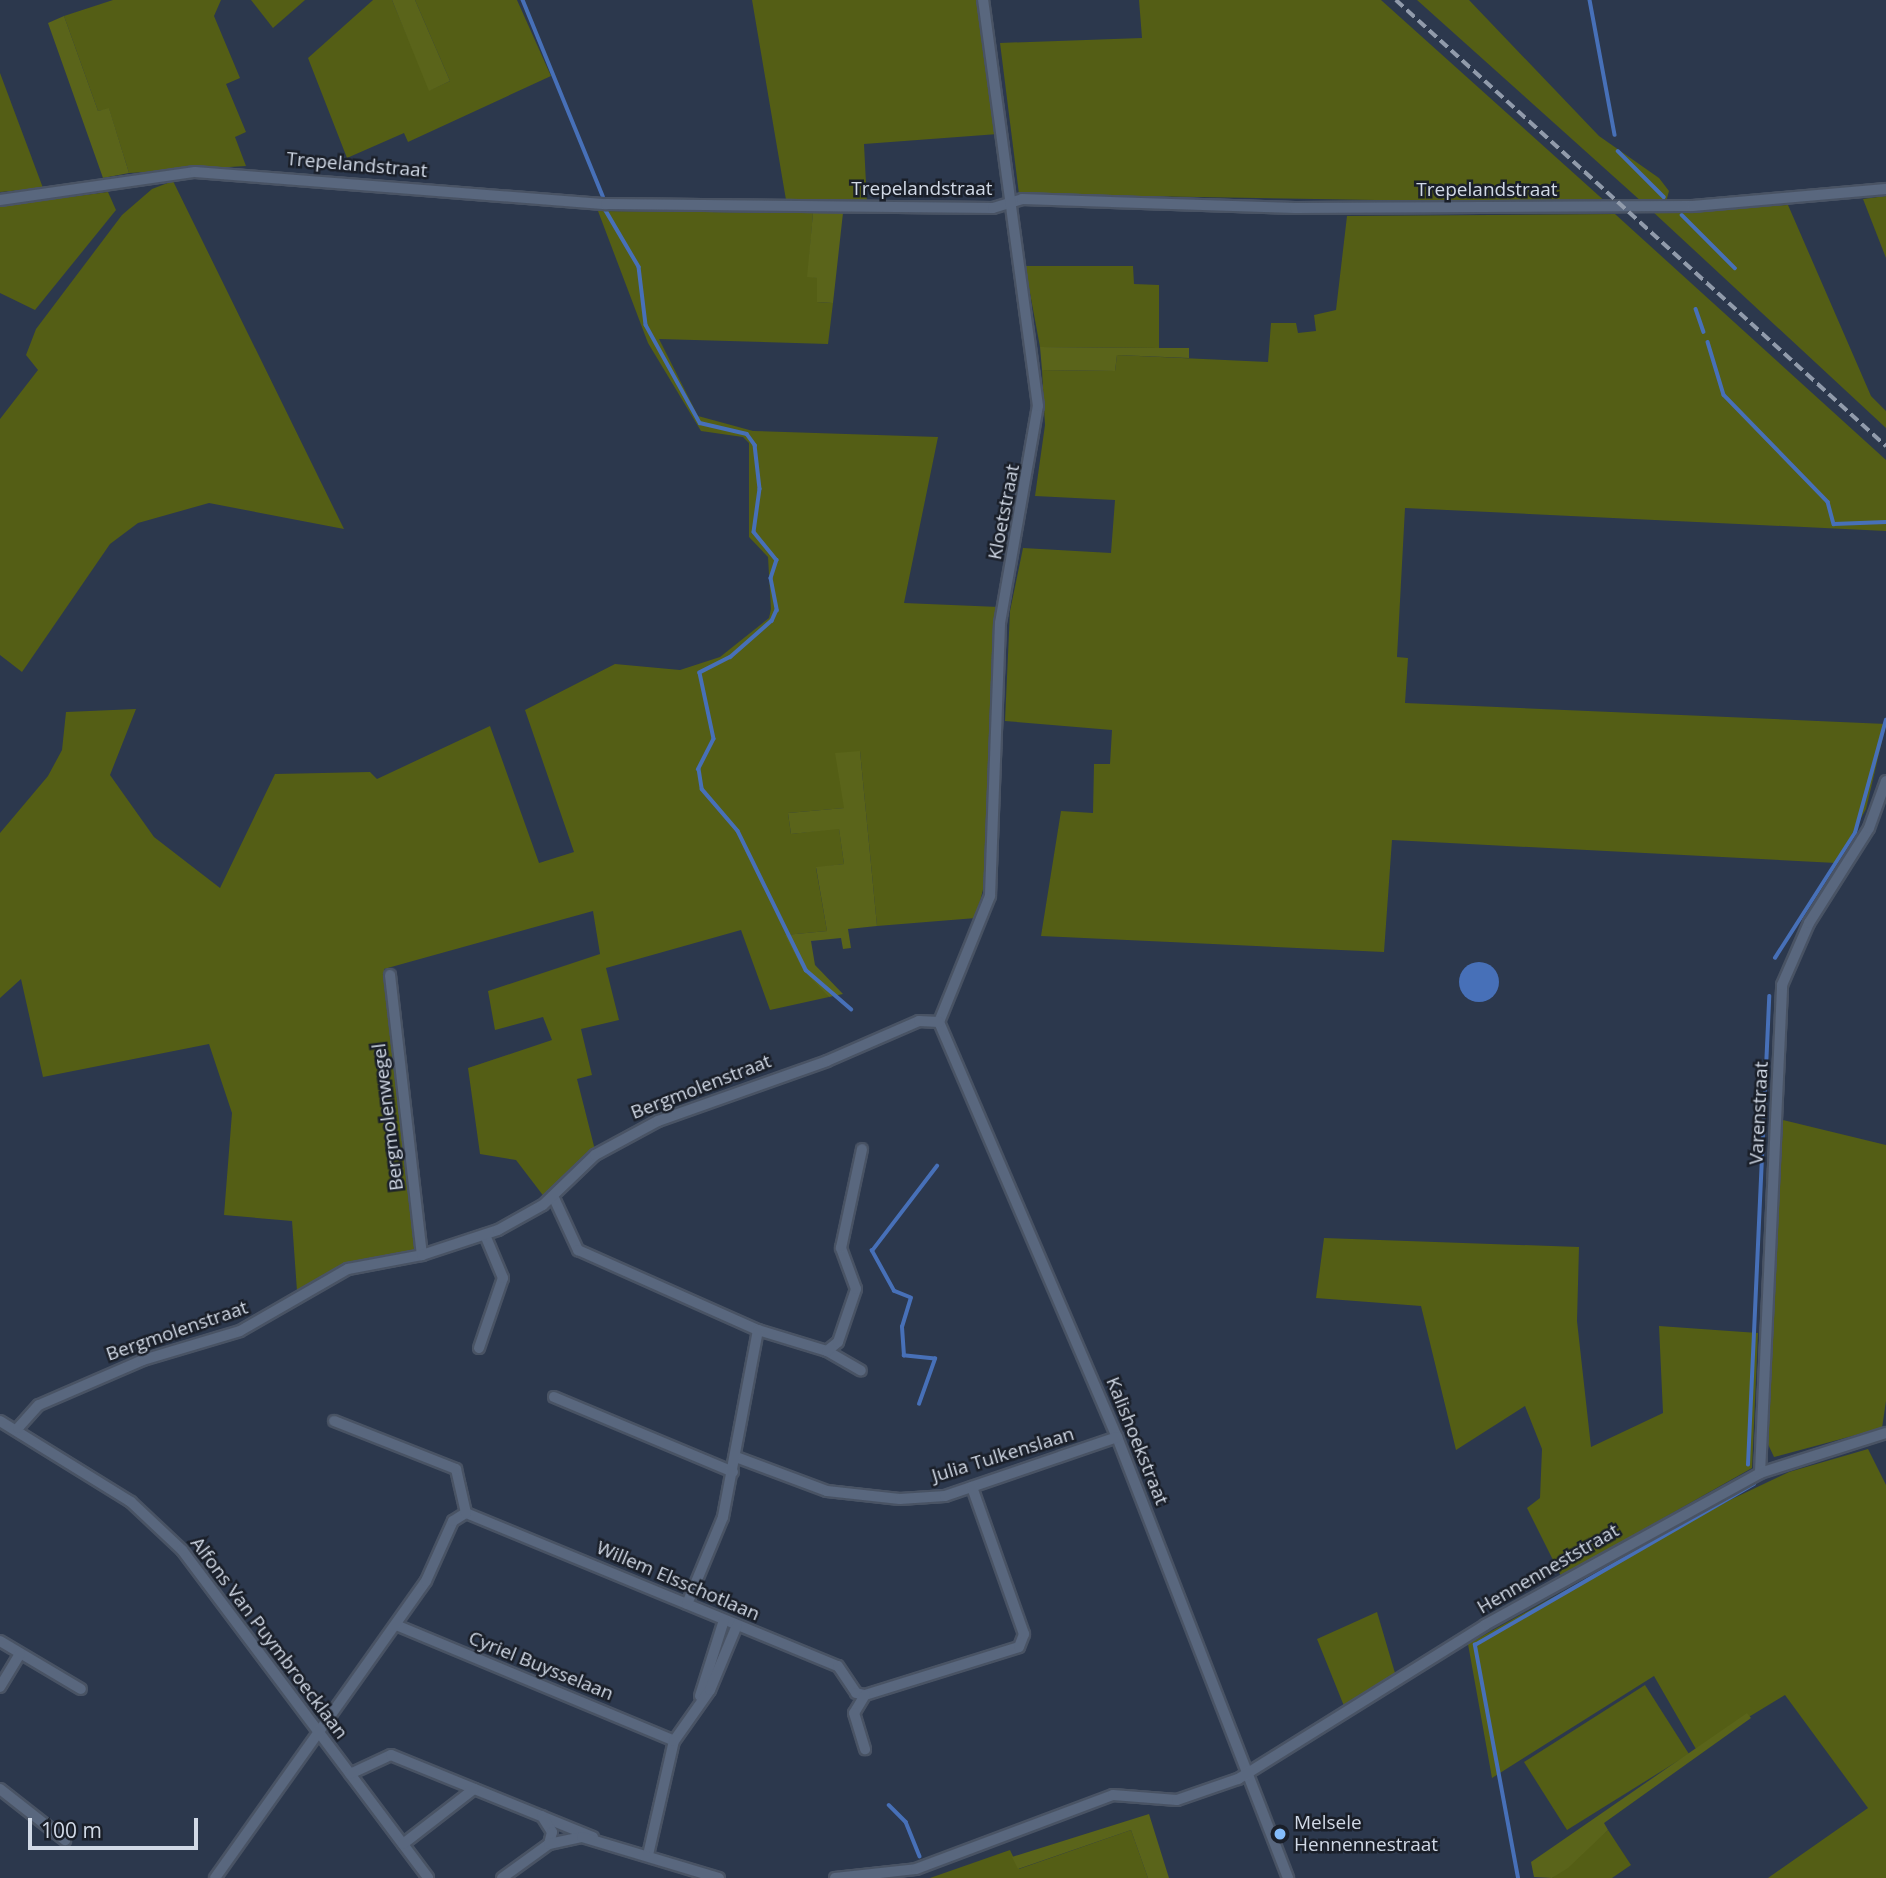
<!DOCTYPE html>
<style>
body{margin:0}
#map{position:relative;width:1886px;height:1878px;overflow:hidden;background:#2c384d;font-family:"Open Sans",sans-serif}
div>[style]{position:absolute}
[style*='--x']{left:calc(var(--x)*1px);top:calc(var(--y)*1px);width:calc(var(--w)*1px);rotate:calc(var(--a)*1deg)}
.green>*{inset:0;background:#545e15}
.forest>*{inset:0;background:#5a641a}
.water>*{inset:0;background:#4770b8}
.round{border-radius:50%}
.stream>*{height:3.5px;margin:-1.75px;padding:0 1.75px;transform-origin:1.75px;border-radius:1.75px;background:#4770b8}
.roads{filter:drop-shadow(2px 0 #495364) drop-shadow(-2px 0 #495364) drop-shadow(0 2px #495364) drop-shadow(0 -2px #495364)}
.street>*{height:10px;margin:-5px;padding:0 5px;transform-origin:5px;border-radius:5px;background:#59677e}
.rail>*{height:3.5px;margin-top:-1.75px;transform-origin:0;background:repeating-linear-gradient(90deg,#919bab 0 10px,transparent 0 15px)}
.dots>*{width:19px;height:19px;translate:-50% -50%;box-sizing:border-box;border:4px solid #1a1f29;border-radius:50%}
span{translate:-50% -50%;white-space:nowrap;text-align:center;line-height:1.15;-webkit-text-stroke:5px #1a1f29;paint-order:stroke}
.street-label{font-size:19px;color:#d1d9e6}
.poi-label{font-size:19px;color:#d1d9e6}
.left{translate:0 -50%;text-align:left}
.scale{position:absolute;left:28px;top:1818px;width:170px;height:32px;box-sizing:border-box;border:4px solid #d1d9e6;border-top:0;padding-left:9px;font-size:21px;line-height:24px;white-space:nowrap;color:#d1d9e6;-webkit-text-stroke:5px #1a1f29;paint-order:stroke}
</style>
<div id="map">
<div class="green">
<div style="clip-path:polygon(113px 0,221px 0,214px 16px,240px 78px,226px 84px,246px 132px,235px 137px,246px 166px,129px 173px,109px 109px,98px 111px,64px 16px)"></div>
<div style="clip-path:polygon(251px 0,305px 0,273px 28px)"></div>
<div style="clip-path:polygon(373px 0,392px 0,430px 90px,450px 81px,415px 0,517px 0,551px 76px,408px 142px,404px 133px,347px 158px,308px 58px)"></div>
<div style="clip-path:polygon(752px 0,979px 0,998px 134px,864px 144px,867px 203px,786px 200px)"></div>
<div style="clip-path:polygon(1139px 0,1381px 0,1608px 204px,1019px 194px,1000px 43px,1142px 38px)"></div>
<div style="clip-path:polygon(1417px 0,1469px 0,1599px 136px,1659px 178px,1669px 191px,1666px 202px,1642px 202px)"></div>
<div style="clip-path:polygon(0 73px,43px 188px,0 192px)"></div>
<div style="clip-path:polygon(173px 181px,344px 529px,209px 503px,138px 523px,110px 544px,22px 672px,0 655px,0 419px,38px 370px,26px 355px,36px 329px,122px 215px,152px 189px)"></div>
<div style="clip-path:polygon(108px 192px,116px 210px,35px 310px,0 293px,0 206px)"></div>
<div style="clip-path:polygon(1886px 196px,1886px 258px,1863px 199px)"></div>
<div style="clip-path:polygon(1788px 205px,1871px 396px,1886px 411px,1886px 428px,1652px 211px)"></div>
<div style="clip-path:polygon(598px 211px,813px 213px,808px 276px,818px 278px,817px 302px,833px 303px,828px 344px,659px 339px,698px 416px,753px 431px,938px 437px,904px 603px,999px 607px,988px 869px,976px 918px,877px 926px,860px 751px,845px 808px,788px 813px,791px 834px,839px 828px,844px 864px,816px 868px,827px 931px,786px 935px,829px 997px,770px 1010px,741px 930px,606px 968px,619px 1020px,581px 1029px,592px 1075px,577px 1079px,595px 1150px,545px 1198px,516px 1160px,480px 1154px,468px 1068px,552px 1040px,543px 1017px,495px 1030px,488px 991px,600px 954px,593px 911px,384px 969px,420px 1250px,345px 1263px,297px 1291px,292px 1221px,224px 1215px,232px 1113px,209px 1044px,43px 1077px,21px 979px,0 998px,0 833px,48px 776px,62px 750px,66px 712px,136px 709px,110px 775px,154px 837px,220px 888px,275px 774px,370px 772px,377px 779px,490px 726px,539px 863px,574px 852px,525px 710px,615px 664px,680px 670px,720px 657px,769px 618px,771px 609px,768px 557px,749px 537px,749px 443px,743px 437px,701px 431px,648px 343px)"></div>
<div style="clip-path:polygon(1615px 214px,1886px 460px,1886px 531px,1405px 508px,1397px 657px,1408px 658px,1405px 703px,1886px 724px,1866px 809px,1836px 863px,1392px 840px,1384px 952px,1041px 936px,1061px 811px,1093px 813px,1094px 764px,1110px 764px,1112px 730px,1005px 721px,1010px 611px,1023px 548px,1111px 553px,1115px 500px,1035px 496px,1045px 425px,1042px 370px,1115px 371px,1117px 355px,1268px 362px,1271px 323px,1296px 323px,1298px 333px,1316px 331px,1314px 315px,1336px 310px,1347px 216px)"></div>
<div style="clip-path:polygon(1025px 266px,1133px 266px,1134px 284px,1159px 285px,1159px 348px,1040px 347px)"></div>
<div style="clip-path:polygon(1783px 1120px,1886px 1145px,1886px 1401px,1882px 1428px,1774px 1457px,1767px 1442px)"></div>
<div style="clip-path:polygon(1324px 1238px,1579px 1247px,1577px 1321px,1591px 1447px,1663px 1413px,1659px 1326px,1758px 1333px,1752px 1468px,1561px 1576px,1527px 1508px,1540px 1498px,1542px 1449px,1525px 1406px,1456px 1450px,1421px 1306px,1316px 1298px)"></div>
<div style="clip-path:polygon(1868px 1449px,1886px 1485px,1886px 1878px,1768px 1878px,1868px 1808px,1785px 1695px,1696px 1749px,1654px 1676px,1492px 1778px,1468px 1644px,1730px 1500px,1789px 1472px)"></div>
<div style="clip-path:polygon(1377px 1612px,1395px 1673px,1344px 1706px,1317px 1639px)"></div>
<div style="clip-path:polygon(1645px 1685px,1689px 1754px,1567px 1830px,1524px 1762px)"></div>
<div style="clip-path:polygon(1131px 1830px,1148px 1878px,930px 1878px,1010px 1850px,1019px 1869px)"></div>
<div style="clip-path:polygon(1608px 1830px,1631px 1865px,1612px 1878px,1552px 1878px)"></div>
</div>
<div class="forest">
<div style="clip-path:polygon(392px 0,415px 0,450px 81px,429px 91px)"></div>
<div style="clip-path:polygon(64px 16px,98px 111px,109px 108px,129px 173px,103px 178px,48px 23px)"></div>
<div style="clip-path:polygon(813px 213px,843px 213px,833px 303px,817px 302px,817px 278px,807px 277px)"></div>
<div style="clip-path:polygon(1040px 347px,1159px 348px,1189px 348px,1189px 358px,1117px 355px,1115px 371px,1042px 370px)"></div>
<div style="clip-path:polygon(860px 751px,877px 926px,848px 929px,851px 948px,843px 949px,841px 938px,811px 941px,815px 965px,843px 994px,829px 997px,803px 970px,785px 935px,827px 931px,816px 867px,844px 864px,839px 829px,791px 834px,788px 813px,844px 808px,835px 753px)"></div>
<div style="clip-path:polygon(1747px 1713px,1751px 1718px,1604px 1823px,1608px 1830px,1568px 1868px,1552px 1878px,1534px 1877px,1531px 1862px)"></div>
<div style="clip-path:polygon(1149px 1814px,1169px 1878px,1148px 1878px,1131px 1830px,1018px 1869px,1012px 1857px)"></div>
</div>
<div class="water">
<div class="round" style="left:1459px;top:962px;width:40px;height:40px"></div>
</div>
<div class="stream">
<div style="--x:523;--y:0;--w:212;--a:67.8"></div>
<div style="--x:1590;--y:0;--w:137;--a:79.5"></div>
<div style="--x:1618;--y:151;--w:65;--a:45"></div>
<div style="--x:605;--y:209;--w:67;--a:59.6"></div>
<div style="--x:639;--y:267;--w:58;--a:83.1"></div>
<div style="--x:646;--y:325;--w:112;--a:61.1"></div>
<div style="--x:700;--y:423;--w:48;--a:13.2"></div>
<div style="--x:747;--y:434;--w:14;--a:54"></div>
<div style="--x:755;--y:445;--w:44;--a:83.5"></div>
<div style="--x:760;--y:489;--w:43;--a:97.9"></div>
<div style="--x:754;--y:532;--w:36;--a:51"></div>
<div style="--x:777;--y:560;--w:19;--a:108"></div>
<div style="--x:771;--y:578;--w:33;--a:79"></div>
<div style="--x:777;--y:610;--w:12;--a:114"></div>
<div style="--x:772;--y:621;--w:55;--a:138.7"></div>
<div style="--x:731;--y:657;--w:35;--a:153"></div>
<div style="--x:700;--y:673;--w:67;--a:78"></div>
<div style="--x:714;--y:739;--w:34;--a:117"></div>
<div style="--x:699;--y:769;--w:20;--a:81"></div>
<div style="--x:702;--y:789;--w:55;--a:49.4"></div>
<div style="--x:738;--y:831;--w:155;--a:63.9"></div>
<div style="--x:806;--y:970;--w:60;--a:40.9"></div>
<div style="--x:1682;--y:215;--w:75;--a:45"></div>
<div style="--x:1696;--y:309;--w:24;--a:71"></div>
<div style="--x:1708;--y:342;--w:55;--a:73.2"></div>
<div style="--x:1724;--y:395;--w:149;--a:45.8"></div>
<div style="--x:1828;--y:502;--w:23;--a:75"></div>
<div style="--x:1834;--y:524;--w:52;--a:-2.2"></div>
<div style="--x:1775;--y:958;--w:148;--a:-57.4"></div>
<div style="--x:1855;--y:833;--w:117;--a:-74.7"></div>
<div style="--x:919;--y:1404;--w:48;--a:-70.4"></div>
<div style="--x:935;--y:1359;--w:31;--a:-174"></div>
<div style="--x:904;--y:1356;--w:29;--a:-94"></div>
<div style="--x:902;--y:1327;--w:30;--a:-73"></div>
<div style="--x:911;--y:1298;--w:18;--a:-158"></div>
<div style="--x:894;--y:1291;--w:46;--a:-118.8"></div>
<div style="--x:872;--y:1251;--w:107;--a:-52.6"></div>
<div style="--x:1748;--y:1465;--w:469;--a:-87.4"></div>
<div style="--x:889;--y:1805;--w:24;--a:45"></div>
<div style="--x:906;--y:1822;--w:37;--a:68"></div>
<div style="--x:1518;--y:1878;--w:237;--a:-100.5"></div>
<div style="--x:1475;--y:1645;--w:322;--a:-30"></div>
</div>
<div class="roads">
<div class="street">
<div style="--x:0;--y:200;--w:197;--a:-8.2"></div>
<div style="--x:195;--y:172;--w:412;--a:4.5"></div>
<div style="--x:606;--y:204;--w:387;--a:0.6"></div>
<div style="--x:993;--y:208;--w:30;--a:-17"></div>
<div style="--x:1022;--y:199;--w:273;--a:1.9"></div>
<div style="--x:1295;--y:208;--w:397;--a:-0.3"></div>
<div style="--x:1692;--y:206;--w:195;--a:-5"></div>
<div style="--x:390;--y:975;--w:282;--a:83.5"></div>
<div style="--x:939;--y:1022;--w:136;--a:-68"></div>
<div style="--x:990;--y:896;--w:273;--a:-87.9"></div>
<div style="--x:1000;--y:623;--w:220;--a:-80.1"></div>
<div style="--x:1038;--y:406;--w:410;--a:-97.7"></div>
<div style="--x:939;--y:1022;--w:452;--a:66.8"></div>
<div style="--x:1117;--y:1437;--w:473;--a:68.8"></div>
<div style="--x:553;--y:1196;--w:60;--a:65.2"></div>
<div style="--x:578;--y:1250;--w:197;--a:24"></div>
<div style="--x:758;--y:1330;--w:72;--a:16.9"></div>
<div style="--x:827;--y:1351;--w:39;--a:30"></div>
<div style="--x:479;--y:1348;--w:74;--a:-71.1"></div>
<div style="--x:503;--y:1278;--w:47;--a:-112.7"></div>
<div style="--x:827;--y:1351;--w:14;--a:-39"></div>
<div style="--x:838;--y:1342;--w:56;--a:-71.2"></div>
<div style="--x:856;--y:1289;--w:44;--a:-110.1"></div>
<div style="--x:841;--y:1248;--w:101;--a:-78"></div>
<div style="--x:554;--y:1397;--w:194;--a:22.7"></div>
<div style="--x:0;--y:1421;--w:154;--a:31.7"></div>
<div style="--x:131;--y:1502;--w:70;--a:43.3"></div>
<div style="--x:182;--y:1550;--w:410;--a:53.1"></div>
<div style="--x:18;--y:1428;--w:31;--a:-48"></div>
<div style="--x:39;--y:1405;--w:113;--a:-23.4"></div>
<div style="--x:143;--y:1360;--w:101;--a:-16.6"></div>
<div style="--x:240;--y:1331;--w:125;--a:-29.9"></div>
<div style="--x:348;--y:1269;--w:75;--a:-10.7"></div>
<div style="--x:422;--y:1255;--w:80;--a:-18.2"></div>
<div style="--x:498;--y:1230;--w:51;--a:-29.1"></div>
<div style="--x:543;--y:1205;--w:72;--a:-43.9"></div>
<div style="--x:595;--y:1155;--w:72;--a:-28.4"></div>
<div style="--x:658;--y:1121;--w:179;--a:-19.5"></div>
<div style="--x:827;--y:1061;--w:100;--a:-23.5"></div>
<div style="--x:919;--y:1021;--w:20;--a:3"></div>
<div style="--x:736;--y:1457;--w:97;--a:20.5"></div>
<div style="--x:827;--y:1491;--w:73;--a:6.3"></div>
<div style="--x:900;--y:1499;--w:45;--a:-3.8"></div>
<div style="--x:945;--y:1496;--w:182;--a:-18.9"></div>
<div style="--x:1760;--y:1473;--w:488;--a:-87.4"></div>
<div style="--x:1782;--y:985;--w:68;--a:-66.5"></div>
<div style="--x:1809;--y:923;--w:112;--a:-57.7"></div>
<div style="--x:1869;--y:828;--w:50;--a:-70.1"></div>
<div style="--x:466;--y:1513;--w:402;--a:22.4"></div>
<div style="--x:838;--y:1666;--w:32;--a:56"></div>
<div style="--x:856;--y:1693;--w:9;--a:13"></div>
<div style="--x:865;--y:1695;--w:161;--a:-17.3"></div>
<div style="--x:1019;--y:1647;--w:14;--a:-69"></div>
<div style="--x:1024;--y:1634;--w:156;--a:-109.5"></div>
<div style="--x:687;--y:1604;--w:94;--a:-67.5"></div>
<div style="--x:723;--y:1517;--w:190;--a:-79.4"></div>
<div style="--x:396;--y:1625;--w:301;--a:22.6"></div>
<div style="--x:0;--y:1641;--w:94;--a:30.7"></div>
<div style="--x:0;--y:1687;--w:39;--a:-59"></div>
<div style="--x:865;--y:1695;--w:21;--a:121"></div>
<div style="--x:854;--y:1713;--w:38;--a:73"></div>
<div style="--x:700;--y:1696;--w:80;--a:-72.5"></div>
<div style="--x:350;--y:1774;--w:45;--a:-24.9"></div>
<div style="--x:391;--y:1755;--w:218;--a:22.1"></div>
<div style="--x:0;--y:1789;--w:83;--a:38.1"></div>
<div style="--x:542;--y:1816;--w:19;--a:58"></div>
<div style="--x:552;--y:1832;--w:12;--a:104"></div>
<div style="--x:403;--y:1844;--w:90;--a:-37.8"></div>
<div style="--x:648;--y:1855;--w:117;--a:-77.2"></div>
<div style="--x:674;--y:1741;--w:62;--a:-54.8"></div>
<div style="--x:710;--y:1690;--w:70;--a:-67.4"></div>
<div style="--x:215;--y:1878;--w:364;--a:-54.6"></div>
<div style="--x:426;--y:1581;--w:66;--a:-65.8"></div>
<div style="--x:453;--y:1521;--w:15;--a:-32"></div>
<div style="--x:466;--y:1513;--w:45;--a:-102.8"></div>
<div style="--x:456;--y:1469;--w:131;--a:-158.5"></div>
<div style="--x:502;--y:1878;--w:58;--a:-35.9"></div>
<div style="--x:549;--y:1844;--w:34;--a:-12"></div>
<div style="--x:582;--y:1837;--w:143;--a:16.7"></div>
<div style="--x:835;--y:1878;--w:81;--a:-6.3"></div>
<div style="--x:916;--y:1869;--w:210;--a:-20.6"></div>
<div style="--x:1113;--y:1795;--w:64;--a:4.5"></div>
<div style="--x:1177;--y:1800;--w:65;--a:-19"></div>
<div style="--x:1238;--y:1779;--w:291;--a:-31.9"></div>
<div style="--x:1485;--y:1625;--w:314;--a:-28.9"></div>
<div style="--x:1760;--y:1473;--w:132;--a:-17.6"></div>
</div>
</div>
<div class="rail">
<div style="--x:1396;--y:0;--w:663;--a:42.31"></div>
</div>
<div class="dots">
<div style="left:1280px;top:1834px;background:#84bcfb"></div>
</div>
<div class="street-label">
<span style="left:357px;top:165px;rotate:5deg">Trepelandstraat</span>
<span style="left:922px;top:189px">Trepelandstraat</span>
<span style="left:1487px;top:190px">Trepelandstraat</span>
<span style="left:1004px;top:512px;rotate:-79deg">Kloetstraat</span>
<span style="left:701px;top:1087px;rotate:-21deg">Bergmolenstraat</span>
<span style="left:1759px;top:1113px;rotate:-87deg">Varenstraat</span>
<span style="left:388px;top:1117px;rotate:-97deg">Bergmolenwegel</span>
<span style="left:177px;top:1331px;rotate:-19deg">Bergmolenstraat</span>
<span style="left:1137px;top:1441px;rotate:68deg">Kalishoekstraat</span>
<span style="left:1003px;top:1455px;rotate:-17deg">Julia Tulkenslaan</span>
<span style="left:1548px;top:1569px;rotate:-30deg">Hennenneststraat</span>
<span style="left:678px;top:1581px;rotate:23deg">Willem Elsschotlaan</span>
<span style="left:269px;top:1638px;rotate:53deg">Alfons Van Puymbroecklaan</span>
<span style="left:541px;top:1666px;rotate:22deg">Cyriel Buysselaan</span>
</div>
<div class="poi-label">
<span class="left" style="left:1294px;top:1834px">Melsele<br>Hennennestraat</span>
</div>
<div class="scale">100 m</div>
</div>
